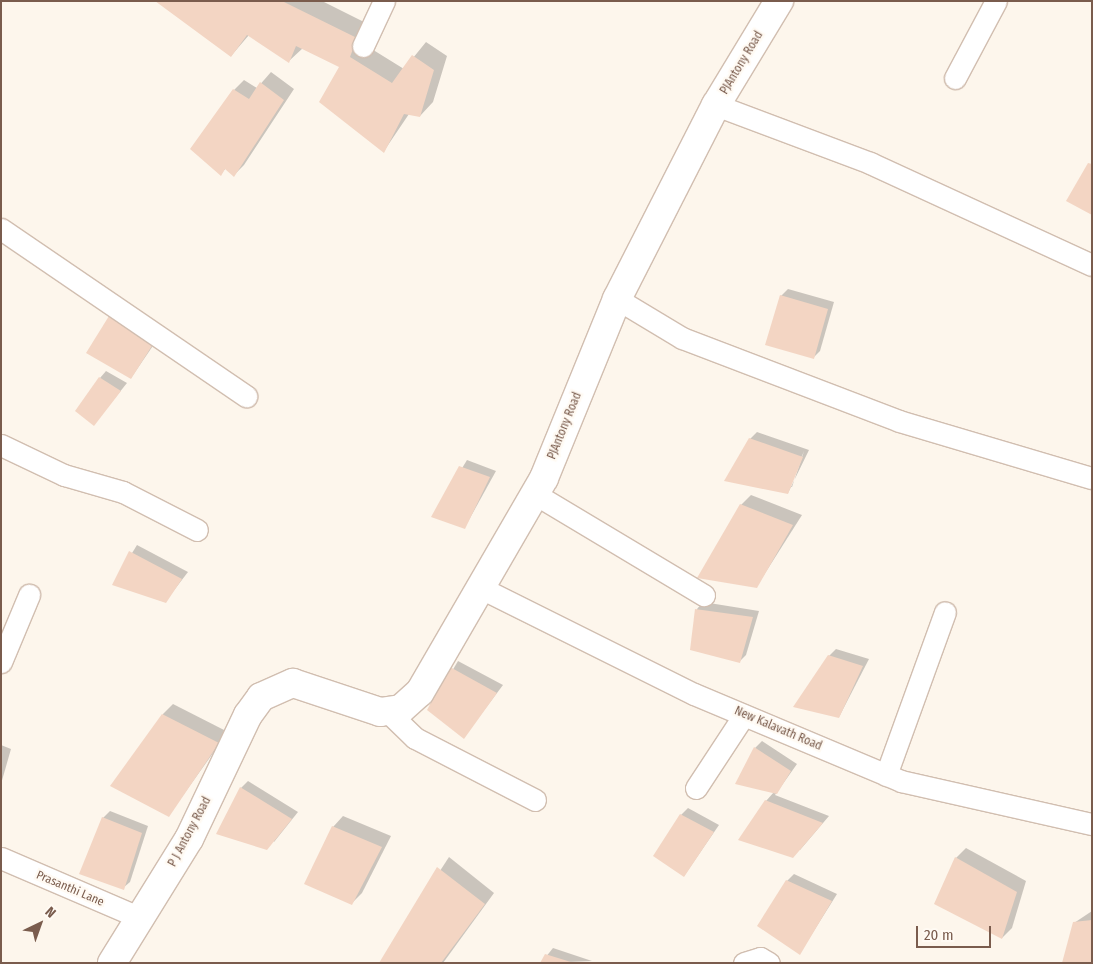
<!DOCTYPE html>
<style>
body{margin:0}
#map{position:relative;width:1093px;height:964px;overflow:hidden;background:#fdf6ec;font-family:"Fira Sans Condensed",sans-serif}
div>[style]{position:absolute}
[style*='--x']{left:calc(var(--x)*1px);top:calc(var(--y)*1px);width:calc(var(--w)*1px);rotate:calc(var(--a)*1deg)}
.shadow>*{inset:0;background:#0003}
.building>*{inset:0;background:#f3d5c3}
.roads{filter:drop-shadow(1px 0 #d1beb0) drop-shadow(-1px 0 #d1beb0) drop-shadow(0 1px #d1beb0) drop-shadow(0 -1px #d1beb0)}
.street>*{height:21px;margin:-10.5px;padding:0 10.5px;transform-origin:10.5px;border-radius:10.5px;background:#fff}
.secondary>*{height:28px;margin:-14px;padding:0 14px;transform-origin:14px;border-radius:14px;background:#fff}
span{translate:-50% -50%;white-space:nowrap;text-align:center;line-height:1.15;-webkit-text-stroke:4.5px #fffaf3;paint-order:stroke}
.street-label{font-size:12px;color:#7a5c4d}
.frame{position:absolute;inset:0;border:2px solid #7a5c4d;pointer-events:none}
.north{position:absolute;left:15px;top:899px;width:50px;height:50px;-webkit-text-stroke:4px #fffaf3;paint-order:stroke;rotate:42deg;font-size:14px;font-weight:700;line-height:20px;text-align:center;color:#7a5c4d}
.north::after{content:'';display:block;margin:auto;width:18px;height:22px;background:#7a5c4d;clip-path:polygon(50% 0,100% 100%,50% 72%,0 100%)}
.scale{position:absolute;left:916px;top:926px;width:75px;height:22px;box-sizing:border-box;border:2px solid #7a5c4d;border-top:0;padding-left:6px;font-size:15px;line-height:18px;white-space:nowrap;color:#7a5c4d;-webkit-text-stroke:4px #fffaf3;paint-order:stroke}
</style>
<div id="map">
<div class="shadow">
<div style="clip-path:polygon(157px 1px,322px 1px,370px 25px,362px 43px,404px 69px,426px 42px,447px 56px,433px 102px,420px 116px,409px 114px,384px 151px,341px 66px,303px 48px,289px 61px,249px 35px,231px 56px)"></div>
<div style="clip-path:polygon(271px 72px,294px 89px,244px 165px,234px 175px,226px 168px,221px 174px,234px 90px,244px 80px,257px 88px)"></div>
<div style="clip-path:polygon(788px 289px,834px 302px,820px 351px,813px 358px,781px 296px)"></div>
<div style="clip-path:polygon(116px 310px,161px 334px,131px 378px,110px 317px)"></div>
<div style="clip-path:polygon(106px 371px,127px 383px,94px 424px,100px 378px)"></div>
<div style="clip-path:polygon(evenodd,757px 432px,809px 450px,788px 493px,750px 439px,757px 432px,804px 451px,792px 487px,789px 487px,804px 451px)"></div>
<div style="clip-path:polygon(467px 460px,496px 471px,465px 527px,433px 516px)"></div>
<div style="clip-path:polygon(751px 495px,802px 515px,757px 586px,741px 505px)"></div>
<div style="clip-path:polygon(137px 545px,188px 572px,165px 602px,113px 584px)"></div>
<div style="clip-path:polygon(703px 602px,759px 611px,746px 655px,739px 662px,691px 649px,697px 609px)"></div>
<div style="clip-path:polygon(836px 649px,869px 659px,839px 717px,829px 656px)"></div>
<div style="clip-path:polygon(458px 661px,503px 685px,464px 737px,429px 710px)"></div>
<div style="clip-path:polygon(173px 704px,228px 732px,169px 815px,163px 714px)"></div>
<div style="clip-path:polygon(762px 741px,797px 764px,775px 795px,829px 816px,800px 850px,766px 801px,774px 792px,755px 748px)"></div>
<div style="clip-path:polygon(1px 745px,11px 749px,1px 784px)"></div>
<div style="clip-path:polygon(248px 781px,298px 812px,274px 842px,241px 788px)"></div>
<div style="clip-path:polygon(688px 808px,719px 825px,684px 876px,681px 815px)"></div>
<div style="clip-path:polygon(110px 811px,148px 826px,130px 882px,123px 888px,103px 818px)"></div>
<div style="clip-path:polygon(343px 816px,391px 836px,362px 893px,352px 903px,333px 827px)"></div>
<div style="clip-path:polygon(966px 848px,1026px 881px,1012px 928px,1002px 938px,956px 858px)"></div>
<div style="clip-path:polygon(449px 857px,494px 893px,443px 963px,380px 963px)"></div>
<div style="clip-path:polygon(794px 874px,837px 894px,800px 953px,787px 881px)"></div>
<div style="clip-path:polygon(1092px 911px,1092px 963px,1074px 923px)"></div>
<div style="clip-path:polygon(553px 948px,592px 961px,541px 963px)"></div>
</div>
<div class="building">
<div style="clip-path:polygon(155px 1px,282px 1px,357px 38px,350px 57px,392px 83px,412px 55px,434px 70px,420px 117px,404px 114px,384px 153px,319px 102px,339px 67px,296px 46px,289px 63px,247px 35px,231px 57px)"></div>
<div style="clip-path:polygon(260px 82px,284px 100px,234px 177px,225px 169px,221px 176px,190px 149px,233px 89px,249px 99px)"></div>
<div style="clip-path:polygon(1088px 163px,1092px 164px,1092px 215px,1066px 201px)"></div>
<div style="clip-path:polygon(780px 295px,828px 309px,814px 359px,765px 345px)"></div>
<div style="clip-path:polygon(109px 316px,155px 341px,131px 379px,86px 353px)"></div>
<div style="clip-path:polygon(99px 377px,121px 391px,94px 426px,75px 411px)"></div>
<div style="clip-path:polygon(749px 438px,803px 457px,788px 494px,724px 481px)"></div>
<div style="clip-path:polygon(459px 466px,490px 477px,465px 529px,431px 517px)"></div>
<div style="clip-path:polygon(740px 504px,793px 525px,757px 588px,697px 578px)"></div>
<div style="clip-path:polygon(129px 551px,182px 579px,166px 603px,112px 585px)"></div>
<div style="clip-path:polygon(695px 609px,753px 617px,740px 663px,690px 650px)"></div>
<div style="clip-path:polygon(828px 655px,863px 666px,839px 718px,793px 707px)"></div>
<div style="clip-path:polygon(450px 667px,497px 693px,464px 739px,427px 710px)"></div>
<div style="clip-path:polygon(162px 714px,219px 743px,169px 817px,110px 786px)"></div>
<div style="clip-path:polygon(754px 747px,791px 771px,777px 794px,735px 784px)"></div>
<div style="clip-path:polygon(240px 787px,292px 819px,267px 850px,216px 834px)"></div>
<div style="clip-path:polygon(765px 800px,823px 823px,793px 858px,738px 840px)"></div>
<div style="clip-path:polygon(680px 814px,714px 832px,684px 877px,653px 856px)"></div>
<div style="clip-path:polygon(102px 817px,142px 833px,124px 890px,79px 874px)"></div>
<div style="clip-path:polygon(332px 826px,382px 847px,352px 905px,304px 884px)"></div>
<div style="clip-path:polygon(955px 857px,1017px 892px,1002px 939px,934px 904px)"></div>
<div style="clip-path:polygon(437px 867px,485px 904px,441px 963px,379px 963px)"></div>
<div style="clip-path:polygon(786px 880px,832px 901px,800px 955px,757px 926px)"></div>
<div style="clip-path:polygon(1092px 920px,1092px 963px,1062px 963px,1073px 922px)"></div>
<div style="clip-path:polygon(545px 954px,571px 962px,571px 963px,540px 963px)"></div>
</div>
<div class="roads">
<div class="street">
<div style="--x:363;--y:46;--w:50;--a:-65"></div>
<div style="--x:955;--y:78;--w:87;--a:-62"></div>
<div style="--x:716;--y:105;--w:165;--a:20.6"></div>
<div style="--x:870;--y:163;--w:244;--a:24.7"></div>
<div style="--x:1;--y:229;--w:297;--a:34.3"></div>
<div style="--x:617;--y:299;--w:76;--a:31"></div>
<div style="--x:682;--y:338;--w:232;--a:20.9"></div>
<div style="--x:899;--y:421;--w:201;--a:16.5"></div>
<div style="--x:1;--y:445;--w:70;--a:25.5"></div>
<div style="--x:64;--y:475;--w:61;--a:16.1"></div>
<div style="--x:123;--y:492;--w:83;--a:27.2"></div>
<div style="--x:535;--y:494;--w:197;--a:30.9"></div>
<div style="--x:481;--y:588;--w:238;--a:26.5"></div>
<div style="--x:694;--y:694;--w:225;--a:22.8"></div>
<div style="--x:901;--y:781;--w:196;--a:12.7"></div>
<div style="--x:1;--y:662;--w:73;--a:-67.3"></div>
<div style="--x:387;--y:711;--w:39;--a:44"></div>
<div style="--x:415;--y:738;--w:135;--a:27.3"></div>
<div style="--x:886;--y:775;--w:173;--a:-70.1"></div>
<div style="--x:696;--y:788;--w:87;--a:-56.7"></div>
<div style="--x:1;--y:858;--w:151;--a:23.3"></div>
<div style="--x:744;--y:963;--w:17;--a:-17"></div>
<div style="--x:760;--y:958;--w:10;--a:29"></div>
</div>
<div class="secondary">
<div style="--x:112;--y:963;--w:146;--a:-58.2"></div>
<div style="--x:189;--y:839;--w:137;--a:-64.6"></div>
<div style="--x:248;--y:715;--w:22;--a:-54"></div>
<div style="--x:261;--y:697;--w:35;--a:-24"></div>
<div style="--x:293;--y:683;--w:92;--a:18.4"></div>
<div style="--x:380;--y:712;--w:21;--a:-8"></div>
<div style="--x:401;--y:709;--w:25;--a:-42"></div>
<div style="--x:420;--y:692;--w:247;--a:-59.9"></div>
<div style="--x:544;--y:478;--w:193;--a:-67.8"></div>
<div style="--x:617;--y:299;--w:218;--a:-63"></div>
<div style="--x:716;--y:105;--w:122;--a:-58.8"></div>
</div>
</div>
<div class="street-label">
<span style="left:742px;top:63px;rotate:-59deg">PJAntony Road</span>
<span style="left:565px;top:426px;rotate:-68deg">PJAntony Road</span>
<span style="left:778px;top:729px;rotate:23deg">New Kalavath Road</span>
<span style="left:190px;top:832px;rotate:-62deg">P J Antony Road</span>
<span style="left:70px;top:889px;rotate:23deg">Prasanthi Lane</span>
</div>
<div class="frame"></div>
<div class="north">N</div>
<div class="scale">20 m</div>
</div>
